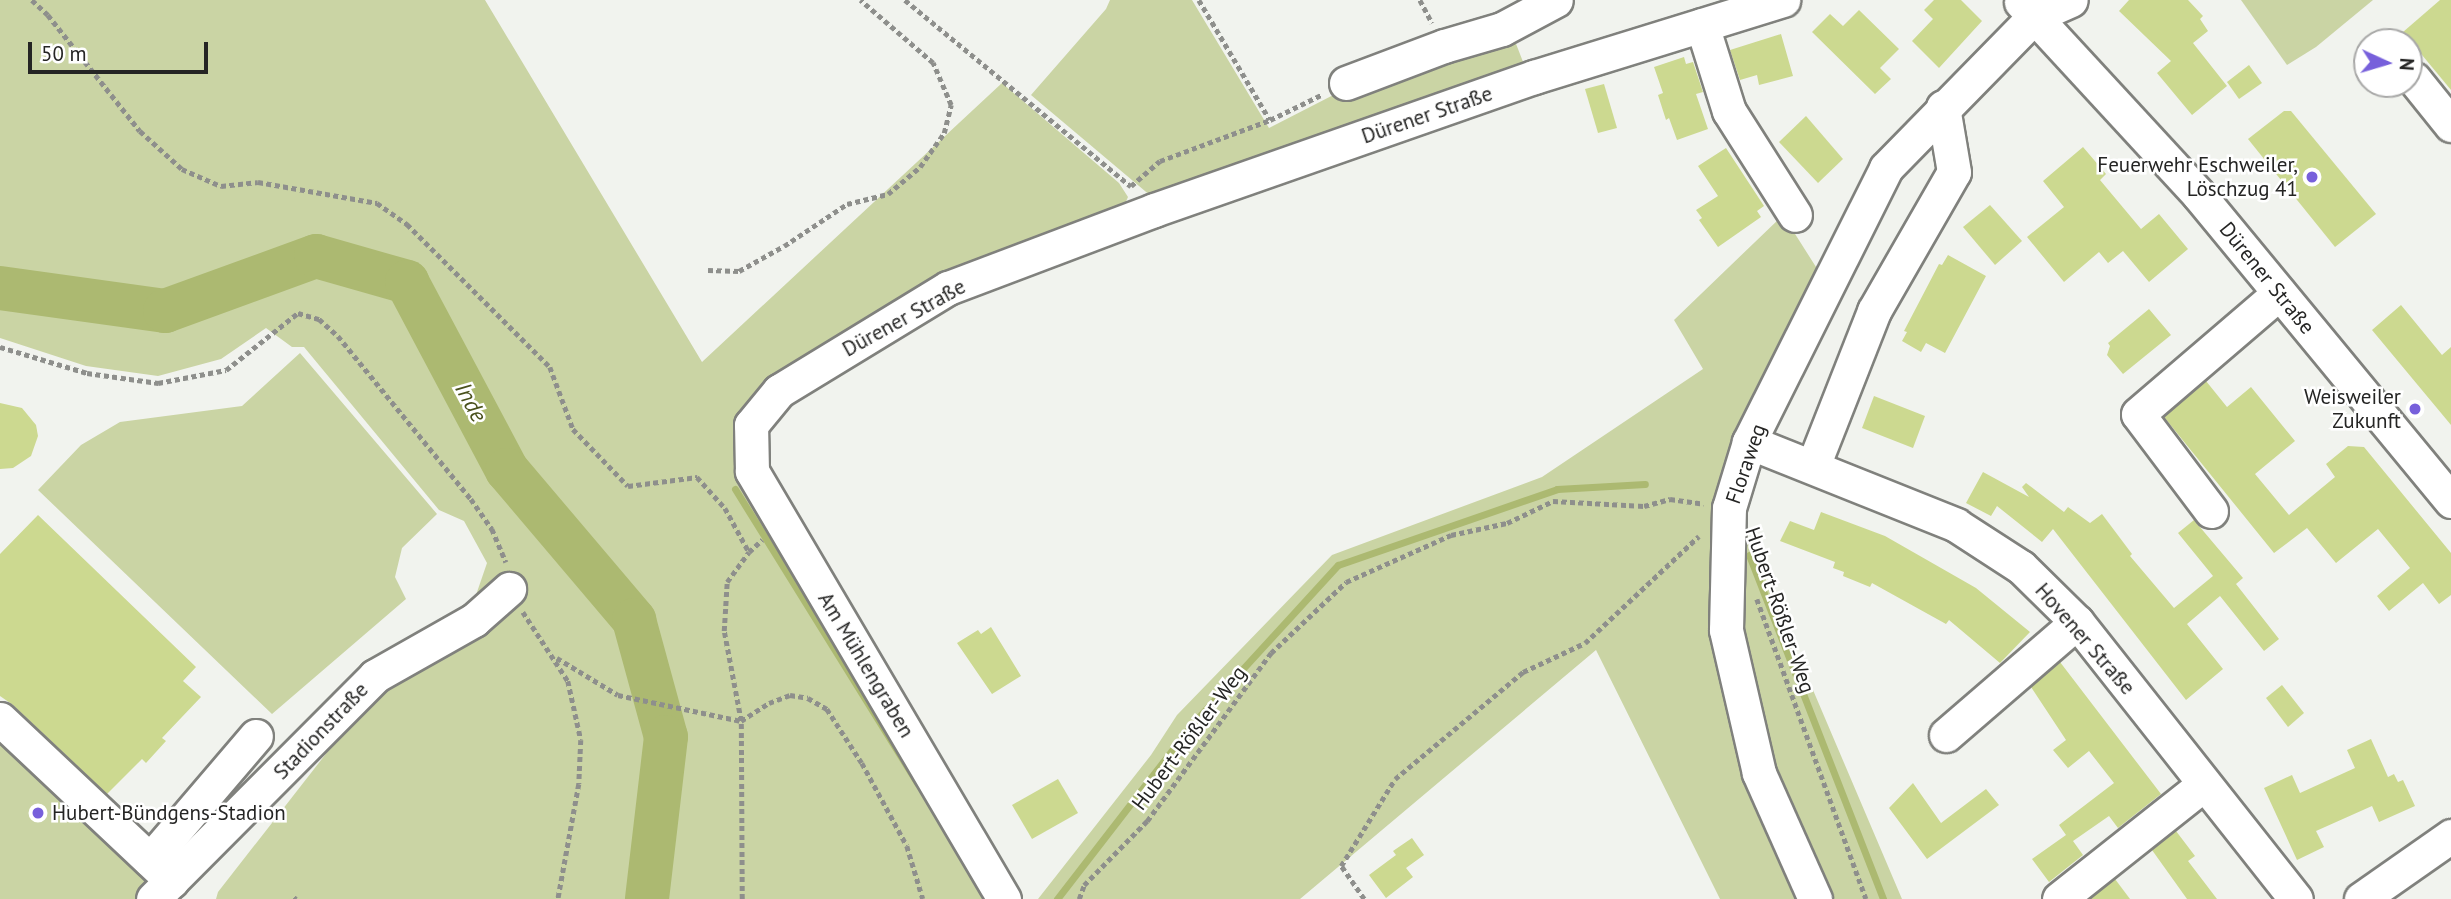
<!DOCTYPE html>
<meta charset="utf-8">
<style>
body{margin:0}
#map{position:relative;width:2451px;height:899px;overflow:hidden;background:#f1f3ee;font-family:"PT Sans",sans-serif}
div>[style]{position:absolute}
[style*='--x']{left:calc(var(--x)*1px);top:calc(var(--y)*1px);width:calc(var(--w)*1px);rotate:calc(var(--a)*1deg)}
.green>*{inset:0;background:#cad4a4}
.stream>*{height:7px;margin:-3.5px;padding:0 3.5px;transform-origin:3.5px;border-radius:3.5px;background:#acb971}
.river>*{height:44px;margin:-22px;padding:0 22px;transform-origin:22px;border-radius:22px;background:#acb971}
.building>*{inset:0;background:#ccd990}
.path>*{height:4.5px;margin-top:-2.25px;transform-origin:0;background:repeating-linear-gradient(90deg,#8e8f8c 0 5px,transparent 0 8.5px)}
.roads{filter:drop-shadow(2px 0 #80817d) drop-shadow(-2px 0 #80817d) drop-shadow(0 2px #80817d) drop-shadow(0 -2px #80817d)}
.minor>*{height:33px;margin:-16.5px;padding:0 16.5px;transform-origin:16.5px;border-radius:16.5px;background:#fff}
.dots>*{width:19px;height:19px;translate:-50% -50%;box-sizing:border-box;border:4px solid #fff;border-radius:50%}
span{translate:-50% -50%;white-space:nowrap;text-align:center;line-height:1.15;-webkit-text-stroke:5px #fff;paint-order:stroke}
.street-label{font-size:21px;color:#252524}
.poi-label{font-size:21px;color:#252524}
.right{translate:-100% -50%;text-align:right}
.left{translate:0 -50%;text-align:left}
.water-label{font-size:23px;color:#49511c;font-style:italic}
.north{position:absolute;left:2353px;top:28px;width:70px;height:70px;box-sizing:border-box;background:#fff;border:2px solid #a8a8a7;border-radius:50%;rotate:94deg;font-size:19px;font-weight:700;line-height:28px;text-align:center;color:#252524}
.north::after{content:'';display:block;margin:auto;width:24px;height:32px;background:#7760db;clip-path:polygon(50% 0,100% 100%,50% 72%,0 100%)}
.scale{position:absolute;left:28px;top:42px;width:180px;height:32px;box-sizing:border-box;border:4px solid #252524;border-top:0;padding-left:9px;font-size:21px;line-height:24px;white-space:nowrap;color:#252524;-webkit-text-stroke:5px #fff;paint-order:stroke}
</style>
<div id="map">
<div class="green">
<div style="clip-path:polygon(0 0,485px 0,702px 362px,1002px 83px,1119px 183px,1128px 197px,1119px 217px,946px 281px,743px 423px,997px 899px,216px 899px,218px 892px,382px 682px,489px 620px,476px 595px,487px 563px,464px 521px,439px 510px,304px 347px,292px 347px,266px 328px,221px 359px,158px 376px,86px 366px,0 338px)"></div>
<div style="clip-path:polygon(1110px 0,1192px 0,1269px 128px,1347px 88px,1511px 31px,1527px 72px,1158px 202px,1031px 95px,1106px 9px)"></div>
<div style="clip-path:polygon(2241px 0,2373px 0,2316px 47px,2287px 65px)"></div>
<div style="clip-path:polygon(1783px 215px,1823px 278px,1713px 517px,1747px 535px,1902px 899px,1720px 899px,1596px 650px,1300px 899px,1038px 899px,1151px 755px,1177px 715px,1332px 555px,1542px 477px,1703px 369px,1674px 320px)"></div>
<div style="clip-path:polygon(300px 353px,437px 514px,402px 548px,395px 577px,406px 599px,272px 714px,38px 490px,81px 445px,120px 422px,242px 406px)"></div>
<div style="clip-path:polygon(0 741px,153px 885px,138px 899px,0 899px)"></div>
</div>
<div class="stream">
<div style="--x:735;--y:489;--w:346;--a:58.2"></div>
<div style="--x:1749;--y:555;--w:369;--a:68.7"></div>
<div style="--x:1057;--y:899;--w:224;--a:-52.3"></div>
<div style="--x:1194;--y:722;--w:213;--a:-47.5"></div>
<div style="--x:1338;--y:565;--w:232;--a:-19.1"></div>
<div style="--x:1557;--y:489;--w:88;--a:-3.3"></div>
</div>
<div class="river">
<div style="--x:0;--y:288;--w:167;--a:7.9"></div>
<div style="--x:165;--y:311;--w:161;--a:-20"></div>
<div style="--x:316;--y:256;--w:95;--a:15.9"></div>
<div style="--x:407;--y:282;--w:213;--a:62"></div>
<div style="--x:507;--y:470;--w:197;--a:49.7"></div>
<div style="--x:634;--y:620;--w:121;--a:74.7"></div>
<div style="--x:666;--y:737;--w:163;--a:96.7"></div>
</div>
<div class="building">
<div style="clip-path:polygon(1934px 0,1961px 0,1982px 21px,1939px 68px,1912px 41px,1933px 19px,1924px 10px)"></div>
<div style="clip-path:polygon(2129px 0,2188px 0,2203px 16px,2200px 19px,2208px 31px,2193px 43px,2227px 86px,2192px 115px,2157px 73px,2171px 61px,2119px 11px)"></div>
<div style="clip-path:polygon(2440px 0,2451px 0,2451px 90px,2403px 32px)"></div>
<div style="clip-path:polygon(1859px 10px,1899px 49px,1880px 68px,1891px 79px,1875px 94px,1812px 32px,1830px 14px,1843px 26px)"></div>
<div style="clip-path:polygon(1781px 34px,1793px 76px,1759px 85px,1757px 75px,1740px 80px,1730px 50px)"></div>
<div style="clip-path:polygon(1684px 57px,1686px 64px,1693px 62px,1703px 92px,1696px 94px,1708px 129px,1677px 140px,1669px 118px,1666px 120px,1658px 95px,1663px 93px,1654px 67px)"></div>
<div style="clip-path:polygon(2249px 65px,2262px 83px,2239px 99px,2227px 82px)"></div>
<div style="clip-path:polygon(1604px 84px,1617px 128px,1598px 133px,1585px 89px)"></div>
<div style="clip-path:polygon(2284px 111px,2291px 111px,2376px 214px,2335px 247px,2248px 139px)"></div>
<div style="clip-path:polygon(1806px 116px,1843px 159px,1818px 183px,1779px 142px)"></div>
<div style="clip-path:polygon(2083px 147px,2106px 174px,2100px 180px,2141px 229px,2159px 214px,2188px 249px,2149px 282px,2123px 251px,2108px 263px,2099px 252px,2064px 282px,2027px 237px,2064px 207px,2043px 181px)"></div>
<div style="clip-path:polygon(1726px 148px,1764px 206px,1757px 211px,1761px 217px,1718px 247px,1699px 220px,1702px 218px,1696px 210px,1718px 196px,1698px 166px)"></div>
<div style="clip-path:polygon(1990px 205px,2022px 241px,1995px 265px,1963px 227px)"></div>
<div style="clip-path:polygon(1948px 255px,1986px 276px,1945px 353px,1926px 343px,1921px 352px,1902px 341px,1907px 332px,1904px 331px,1939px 264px,1942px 265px)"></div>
<div style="clip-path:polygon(2401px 305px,2442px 355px,2451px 347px,2451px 425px,2372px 330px)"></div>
<div style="clip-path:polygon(2149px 309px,2171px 335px,2123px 374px,2107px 355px,2110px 346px,2108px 343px)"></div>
<div style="clip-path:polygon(2206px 381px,2227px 407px,2251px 387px,2295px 441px,2255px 474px,2289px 515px,2335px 477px,2326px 464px,2348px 446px,2364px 447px,2451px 553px,2451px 595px,2439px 604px,2423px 583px,2389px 611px,2377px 596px,2410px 568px,2378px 529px,2336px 563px,2307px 528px,2274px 553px,2164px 417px)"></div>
<div style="clip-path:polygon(1874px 396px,1925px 416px,1913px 448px,1862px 428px)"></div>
<div style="clip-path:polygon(0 403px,22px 408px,36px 425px,38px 436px,31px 456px,13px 468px,0 469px)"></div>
<div style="clip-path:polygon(1983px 472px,2029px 497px,2022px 487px,2026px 483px,2064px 512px,2068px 507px,2090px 523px,2102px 514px,2132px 554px,2130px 556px,2174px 608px,2213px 576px,2178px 533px,2194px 520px,2243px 578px,2236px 584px,2279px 639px,2264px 651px,2220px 596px,2187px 624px,2223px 669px,2186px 700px,2053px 529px,2042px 542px,1997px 506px,1991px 516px,1966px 503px)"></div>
<div style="clip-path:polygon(1821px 512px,1885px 536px,1976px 588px,2030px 632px,2000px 663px,1949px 620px,1946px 624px,1872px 583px,1870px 587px,1843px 576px,1844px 572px,1833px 568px,1835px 562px,1780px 541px,1790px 521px,1814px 530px)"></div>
<div style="clip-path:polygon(38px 515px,196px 667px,183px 681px,201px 697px,162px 738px,166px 741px,146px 763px,142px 759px,107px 794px,13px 705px,0 696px,0 554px)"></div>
<div style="clip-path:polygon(991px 627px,1021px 676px,992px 694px,957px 643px,978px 630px,981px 634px)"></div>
<div style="clip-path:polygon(2060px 662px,2161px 794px,2118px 828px,2109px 816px,2073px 841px,2083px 855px,2049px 882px,2032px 859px,2066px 835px,2059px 825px,2114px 783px,2089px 751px,2068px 768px,2053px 750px,2066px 740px,2031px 687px)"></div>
<div style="clip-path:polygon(2282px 685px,2304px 713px,2288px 727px,2266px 698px)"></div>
<div style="clip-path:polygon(2371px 739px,2388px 777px,2394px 774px,2398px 782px,2403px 780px,2415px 806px,2379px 822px,2372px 806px,2316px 831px,2324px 847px,2297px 860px,2264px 788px,2292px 775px,2300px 793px,2355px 768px,2347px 750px)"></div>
<div style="clip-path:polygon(1058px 779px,1078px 813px,1032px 839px,1012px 805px)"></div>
<div style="clip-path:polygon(1913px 783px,1941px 823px,1986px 789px,1999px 805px,1927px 859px,1889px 808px)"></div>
<div style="clip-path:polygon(2176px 831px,2195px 856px,2188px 861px,2217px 899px,2187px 899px,2152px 850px)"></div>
<div style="clip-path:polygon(1412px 838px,1424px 855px,1406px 868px,1413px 877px,1386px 898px,1369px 875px,1396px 855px,1393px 851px)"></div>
<div style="clip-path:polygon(2115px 879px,2130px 899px,2090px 899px)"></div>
</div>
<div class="path">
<div style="--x:32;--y:0;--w:22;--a:43"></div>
<div style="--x:48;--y:15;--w:148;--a:51.6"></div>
<div style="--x:140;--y:131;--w:57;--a:42.1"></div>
<div style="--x:182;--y:169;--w:43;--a:23.6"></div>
<div style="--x:221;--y:186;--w:37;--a:-6"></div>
<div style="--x:258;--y:182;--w:121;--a:10"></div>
<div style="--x:377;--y:203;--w:37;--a:35"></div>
<div style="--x:407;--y:224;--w:202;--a:45"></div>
<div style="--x:550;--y:367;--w:66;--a:69.6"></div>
<div style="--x:573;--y:429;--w:79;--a:46"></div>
<div style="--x:628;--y:486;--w:70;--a:-7.4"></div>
<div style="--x:697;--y:477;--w:42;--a:47.9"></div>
<div style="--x:725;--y:508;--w:50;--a:61.4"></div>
<div style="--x:905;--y:0;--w:293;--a:39.5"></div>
<div style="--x:1199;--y:0;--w:139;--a:59.4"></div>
<div style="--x:1420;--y:0;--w:26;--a:62"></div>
<div style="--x:1131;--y:186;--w:38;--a:-41"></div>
<div style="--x:1160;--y:161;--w:117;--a:-20.4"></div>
<div style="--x:1270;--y:120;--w:59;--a:-26.1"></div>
<div style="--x:708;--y:270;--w:31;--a:2"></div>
<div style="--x:739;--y:271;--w:51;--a:-29.1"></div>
<div style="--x:784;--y:246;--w:76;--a:-33.7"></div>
<div style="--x:847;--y:204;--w:42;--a:-13.7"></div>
<div style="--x:888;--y:194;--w:42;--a:-40.2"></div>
<div style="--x:920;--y:167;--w:42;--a:-54.8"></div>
<div style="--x:944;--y:133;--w:29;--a:-76"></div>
<div style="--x:951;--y:105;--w:46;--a:-113.2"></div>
<div style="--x:933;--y:63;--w:96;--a:-139.2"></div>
<div style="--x:0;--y:347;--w:91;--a:16.6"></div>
<div style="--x:87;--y:373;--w:72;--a:8"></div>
<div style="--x:158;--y:383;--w:69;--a:-10.8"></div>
<div style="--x:226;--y:370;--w:92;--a:-38.4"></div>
<div style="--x:298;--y:313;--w:22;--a:16"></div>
<div style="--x:319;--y:319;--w:25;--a:42"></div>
<div style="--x:338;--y:336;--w:210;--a:50.8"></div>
<div style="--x:471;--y:499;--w:37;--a:55"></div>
<div style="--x:492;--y:529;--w:36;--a:67"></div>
<div style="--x:1757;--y:599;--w:319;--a:70"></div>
<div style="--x:523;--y:612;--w:82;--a:56.9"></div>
<div style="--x:568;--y:681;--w:60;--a:77.6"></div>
<div style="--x:581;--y:740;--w:44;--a:92.6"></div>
<div style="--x:579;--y:784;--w:117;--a:100.3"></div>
<div style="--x:557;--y:658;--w:71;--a:31.2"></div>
<div style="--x:618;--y:695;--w:126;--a:11.9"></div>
<div style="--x:741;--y:721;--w:33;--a:-33"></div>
<div style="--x:769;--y:703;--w:22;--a:-21"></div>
<div style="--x:790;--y:695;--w:18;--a:9"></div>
<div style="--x:808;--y:698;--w:22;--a:30"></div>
<div style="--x:827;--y:709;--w:64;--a:57.1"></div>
<div style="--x:862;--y:763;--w:94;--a:61.5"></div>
<div style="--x:907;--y:846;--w:55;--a:73.2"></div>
<div style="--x:294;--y:897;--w:3;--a:45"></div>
<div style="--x:742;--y:899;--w:178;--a:-90.3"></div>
<div style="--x:741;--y:721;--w:92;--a:-100.7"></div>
<div style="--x:724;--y:631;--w:49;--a:-86.5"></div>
<div style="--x:727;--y:582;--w:37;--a:-54"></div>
<div style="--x:749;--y:552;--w:18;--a:-43"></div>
<div style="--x:1079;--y:899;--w:15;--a:-70"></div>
<div style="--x:1084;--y:885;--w:90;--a:-45.5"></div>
<div style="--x:1147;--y:821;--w:209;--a:-53.6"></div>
<div style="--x:1271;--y:653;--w:103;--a:-43.4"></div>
<div style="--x:1346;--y:582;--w:115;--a:-24.1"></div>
<div style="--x:1451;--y:535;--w:57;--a:-12.1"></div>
<div style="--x:1507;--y:523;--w:51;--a:-25.6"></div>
<div style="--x:1553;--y:501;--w:91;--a:3.1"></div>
<div style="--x:1644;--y:506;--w:27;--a:-15"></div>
<div style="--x:1670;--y:499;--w:34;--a:8"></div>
<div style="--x:1364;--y:899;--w:40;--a:-124.9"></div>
<div style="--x:1341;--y:866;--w:102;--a:-58.2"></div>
<div style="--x:1395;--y:779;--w:167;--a:-39.9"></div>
<div style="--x:1523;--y:672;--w:68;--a:-25.1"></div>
<div style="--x:1585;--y:643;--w:156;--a:-43.2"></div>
</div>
<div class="roads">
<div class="minor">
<div style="--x:2021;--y:2;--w:261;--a:47.3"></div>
<div style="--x:2198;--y:194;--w:398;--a:50.5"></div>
<div style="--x:1702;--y:25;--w:90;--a:72.6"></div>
<div style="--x:1729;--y:111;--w:123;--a:57.6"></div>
<div style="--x:2414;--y:79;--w:59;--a:51.2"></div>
<div style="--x:1346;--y:83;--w:105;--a:-20.7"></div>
<div style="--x:1444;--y:46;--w:60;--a:-16.3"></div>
<div style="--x:1502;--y:29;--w:61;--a:-28.2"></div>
<div style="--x:1749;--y:442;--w:223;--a:21.8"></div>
<div style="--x:1956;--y:525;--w:77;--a:32.9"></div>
<div style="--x:2021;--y:567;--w:78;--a:44.5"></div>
<div style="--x:2077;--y:622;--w:353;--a:51.7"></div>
<div style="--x:1813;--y:466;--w:167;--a:-68.5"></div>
<div style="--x:1874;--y:311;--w:160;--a:-60.1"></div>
<div style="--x:1954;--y:172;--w:66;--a:-99.6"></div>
<div style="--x:2211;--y:511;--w:121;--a:-127"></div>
<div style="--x:2138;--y:414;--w:186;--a:-40.6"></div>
<div style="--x:0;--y:719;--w:236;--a:43.3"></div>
<div style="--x:1946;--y:735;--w:173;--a:-40.8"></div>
<div style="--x:150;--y:860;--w:163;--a:-49.5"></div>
<div style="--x:153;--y:899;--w:315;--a:-45.1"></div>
<div style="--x:375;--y:676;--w:114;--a:-29.5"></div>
<div style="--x:474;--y:620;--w:47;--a:-41.5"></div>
<div style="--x:1004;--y:899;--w:497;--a:-120.5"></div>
<div style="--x:752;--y:471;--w:46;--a:-91.2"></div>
<div style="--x:751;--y:425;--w:44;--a:-50.5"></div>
<div style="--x:779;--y:391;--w:198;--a:-31.4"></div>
<div style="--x:948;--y:288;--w:220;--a:-20.7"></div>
<div style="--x:1154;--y:210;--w:403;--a:-19.3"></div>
<div style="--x:1534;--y:77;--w:261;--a:-17.2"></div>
<div style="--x:1815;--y:899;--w:138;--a:-114"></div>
<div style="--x:1759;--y:773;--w:147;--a:-103"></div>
<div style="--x:1726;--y:630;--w:122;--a:-88.6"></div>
<div style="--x:1729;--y:508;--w:69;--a:-73.1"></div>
<div style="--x:1749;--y:442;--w:306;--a:-63.4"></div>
<div style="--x:1886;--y:168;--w:213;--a:-45.6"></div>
<div style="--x:2035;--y:16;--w:39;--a:-24"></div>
<div style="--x:2059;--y:899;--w:185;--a:-38.4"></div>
<div style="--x:2361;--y:899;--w:110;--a:-35"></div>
</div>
</div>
<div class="dots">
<div style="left:2312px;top:177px;background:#7760db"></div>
<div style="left:2415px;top:409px;background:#7760db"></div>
<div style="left:38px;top:813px;background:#7760db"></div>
</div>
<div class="street-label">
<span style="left:1427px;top:115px;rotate:-19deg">Dürener Straße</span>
<span style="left:2267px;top:278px;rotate:51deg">Dürener Straße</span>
<span style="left:904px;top:318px;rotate:-29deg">Dürener Straße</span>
<span style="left:1746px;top:464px;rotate:-71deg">Floraweg</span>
<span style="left:1780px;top:610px;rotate:71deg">Hubert-Rößler-Weg</span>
<span style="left:2085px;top:639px;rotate:49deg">Hovener Straße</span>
<span style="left:866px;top:665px;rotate:59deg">Am Mühlengraben</span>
<span style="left:321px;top:731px;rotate:-46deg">Stadionstraße</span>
<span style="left:1189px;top:738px;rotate:-53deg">Hubert-Rößler-Weg</span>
</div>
<div class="poi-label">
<span class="right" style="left:2298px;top:177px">Feuerwehr Eschweiler,<br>Löschzug 41</span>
<span class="right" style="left:2401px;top:409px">Weisweiler<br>Zukunft</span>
<span class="left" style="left:52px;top:813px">Hubert-Bündgens-Stadion</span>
</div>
<div class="water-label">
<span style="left:471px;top:402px;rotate:62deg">Inde</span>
</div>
<div class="north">N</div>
<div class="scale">50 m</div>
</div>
